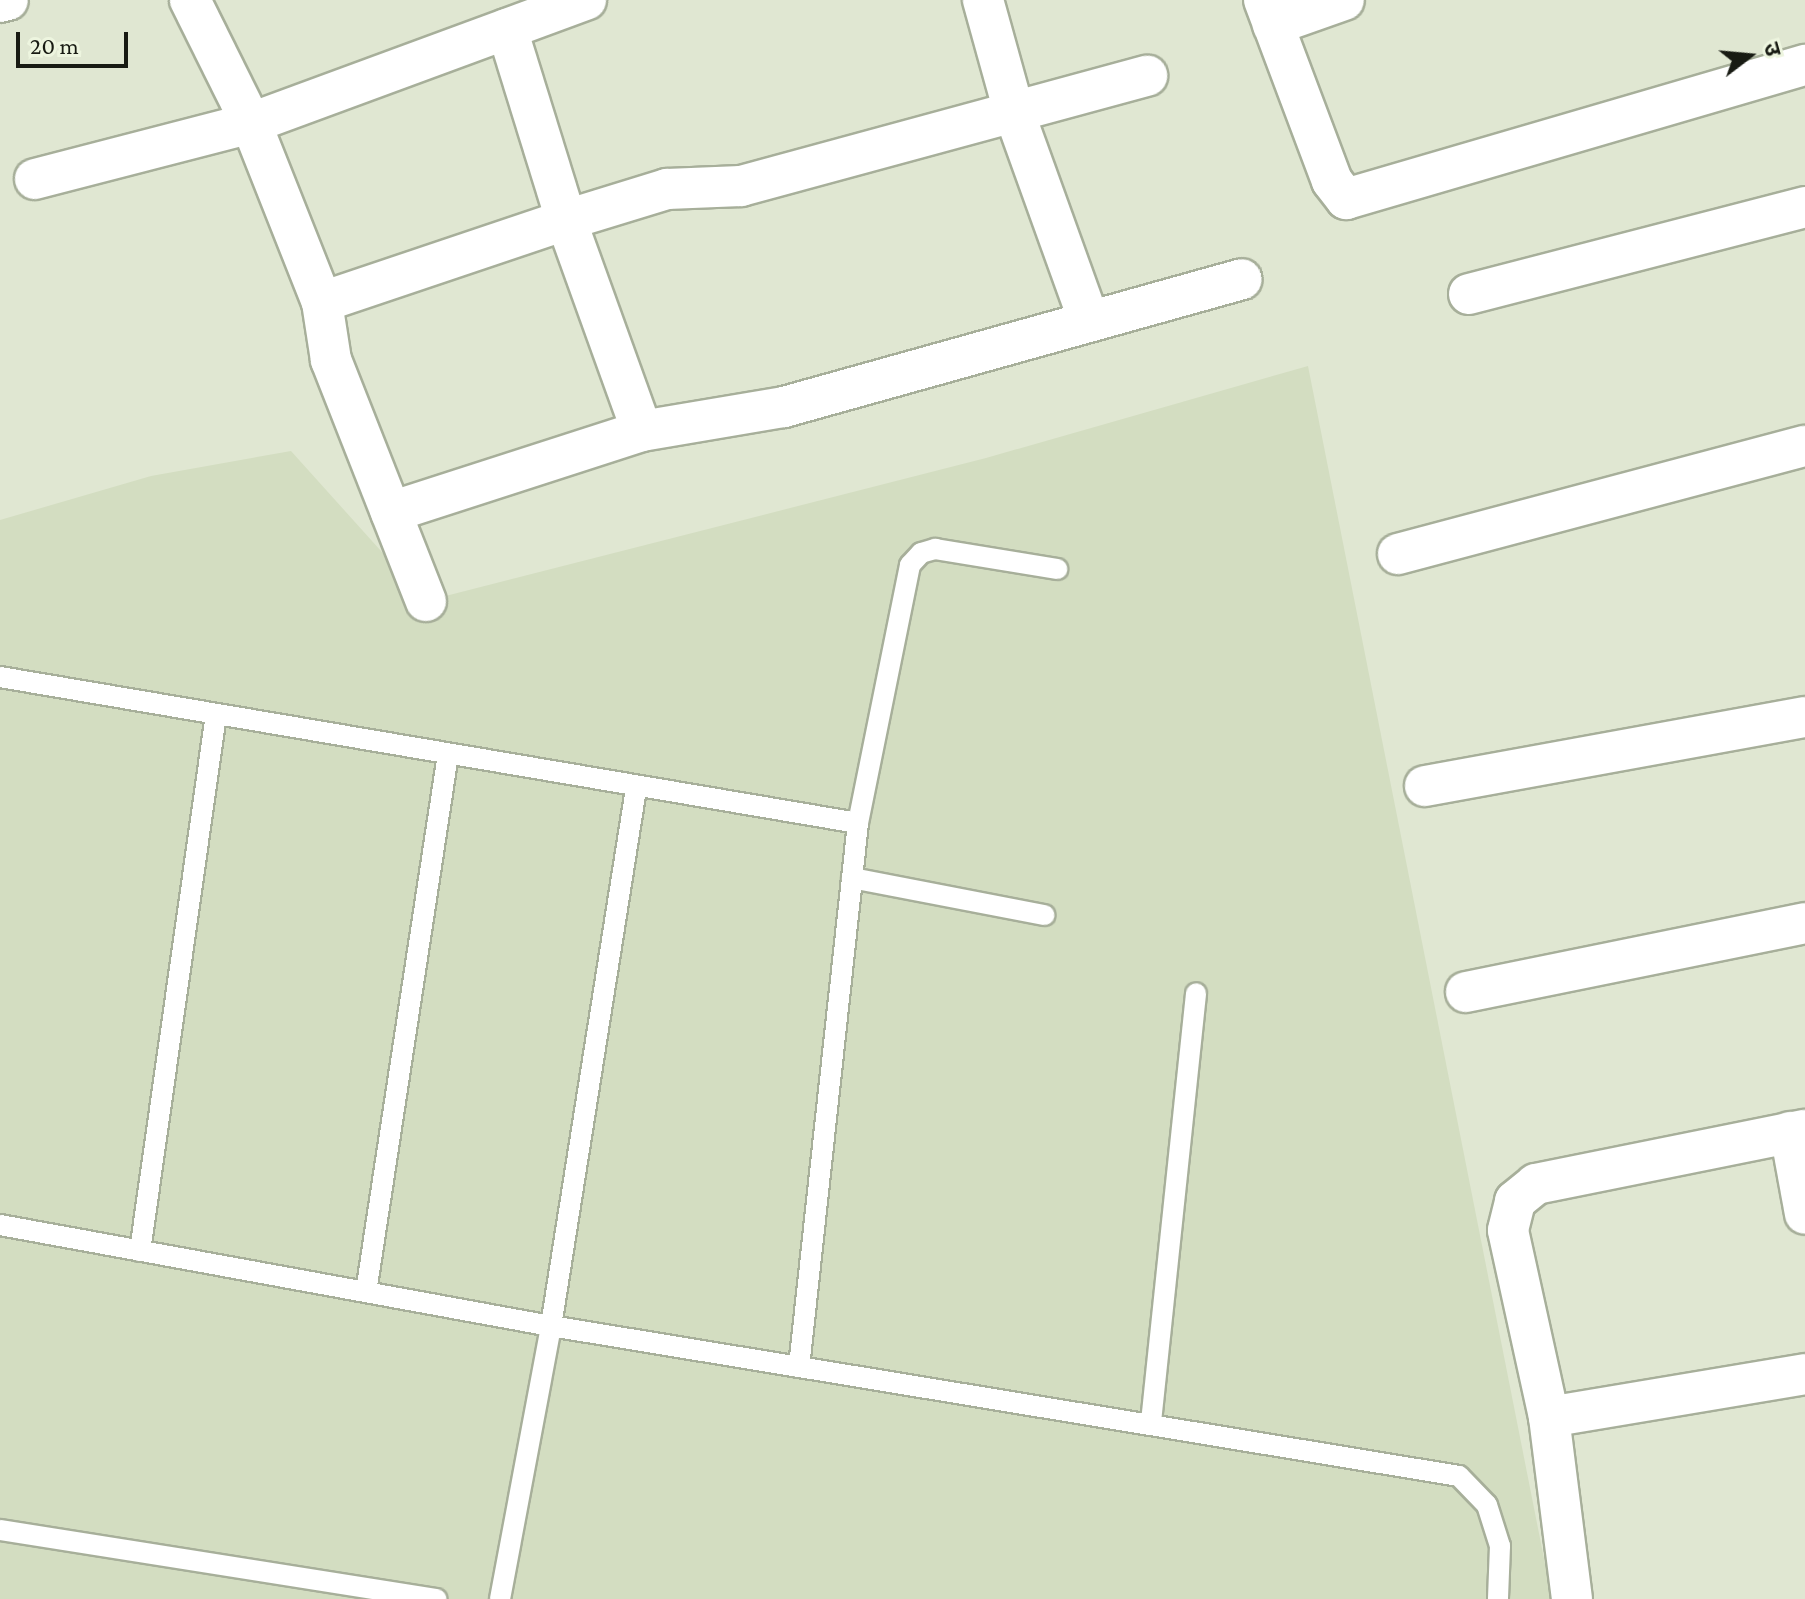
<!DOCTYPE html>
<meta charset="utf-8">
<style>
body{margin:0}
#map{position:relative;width:1805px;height:1599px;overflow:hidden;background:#e0e7d2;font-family:"Crimson Pro","Noto Sans Devanagari",serif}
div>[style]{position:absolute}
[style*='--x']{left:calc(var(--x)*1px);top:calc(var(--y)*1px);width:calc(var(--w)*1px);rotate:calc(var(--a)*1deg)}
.built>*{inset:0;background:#d3ddc1}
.roads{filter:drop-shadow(2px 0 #a7af9a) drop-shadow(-2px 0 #a7af9a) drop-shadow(0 2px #a7af9a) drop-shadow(0 -2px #a7af9a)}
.lane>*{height:20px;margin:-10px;padding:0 10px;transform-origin:10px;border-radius:10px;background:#fff}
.street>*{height:40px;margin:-20px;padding:0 20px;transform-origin:20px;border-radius:20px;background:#fff}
span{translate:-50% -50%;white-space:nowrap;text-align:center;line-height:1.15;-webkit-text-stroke:7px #edf5df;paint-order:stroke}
.north{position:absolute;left:1709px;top:16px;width:80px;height:80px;-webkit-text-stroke:6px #edf5df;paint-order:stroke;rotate:74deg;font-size:22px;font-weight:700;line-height:32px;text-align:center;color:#181b13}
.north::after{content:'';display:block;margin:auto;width:28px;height:36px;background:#181b13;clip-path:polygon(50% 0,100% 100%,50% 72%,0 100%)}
.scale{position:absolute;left:16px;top:32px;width:112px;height:36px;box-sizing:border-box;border:4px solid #181b13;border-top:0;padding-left:10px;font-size:24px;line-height:28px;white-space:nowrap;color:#181b13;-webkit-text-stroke:6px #edf5df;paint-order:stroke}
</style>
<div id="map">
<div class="built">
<div style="clip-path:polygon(1308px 366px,1552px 1599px,0 1599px,0 520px,151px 476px,291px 451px,426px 601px,986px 458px)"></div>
</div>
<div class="roads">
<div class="lane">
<div style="--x:0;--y:677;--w:870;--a:9.66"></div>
<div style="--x:852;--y:878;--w:196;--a:10.9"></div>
<div style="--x:0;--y:1225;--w:560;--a:10.39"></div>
<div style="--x:551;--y:1326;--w:920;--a:9.38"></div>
<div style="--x:1459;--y:1476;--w:40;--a:46"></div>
<div style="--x:1487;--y:1505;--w:43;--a:72.4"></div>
<div style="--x:1500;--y:1546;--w:53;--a:92.2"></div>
<div style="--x:140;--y:1251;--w:542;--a:-81.94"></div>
<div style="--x:366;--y:1292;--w:544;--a:-81.33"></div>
<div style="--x:799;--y:1367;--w:547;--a:-83.81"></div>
<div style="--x:858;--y:823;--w:263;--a:-78.6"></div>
<div style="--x:910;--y:565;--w:16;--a:-47"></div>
<div style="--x:921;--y:553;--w:15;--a:-16"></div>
<div style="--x:935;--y:549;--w:124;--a:9.3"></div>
<div style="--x:1151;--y:1422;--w:431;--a:-84"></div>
<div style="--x:0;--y:1530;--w:442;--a:9"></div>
<div style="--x:500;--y:1599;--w:278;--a:-79.4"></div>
<div style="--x:551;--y:1326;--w:544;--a:-81.01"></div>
</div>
<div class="street">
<div style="--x:190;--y:0;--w:137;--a:63.6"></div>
<div style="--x:251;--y:123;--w:193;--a:68.4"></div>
<div style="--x:322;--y:302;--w:59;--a:81.2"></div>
<div style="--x:331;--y:360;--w:259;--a:68.5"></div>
<div style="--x:983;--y:0;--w:119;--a:74.5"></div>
<div style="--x:1015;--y:115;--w:218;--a:70.2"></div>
<div style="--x:1264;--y:0;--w:193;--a:69.4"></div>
<div style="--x:1332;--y:181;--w:23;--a:52"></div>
<div style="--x:1346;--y:199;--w:478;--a:-16.3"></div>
<div style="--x:0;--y:2;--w:8;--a:-14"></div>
<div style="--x:1273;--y:25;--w:75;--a:-19.4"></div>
<div style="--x:507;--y:29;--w:200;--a:72.8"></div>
<div style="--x:566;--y:220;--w:106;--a:-17.1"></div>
<div style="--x:667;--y:189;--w:74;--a:-2.3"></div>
<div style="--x:741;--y:186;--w:421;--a:-15.2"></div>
<div style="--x:35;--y:179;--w:223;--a:-14.5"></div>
<div style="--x:251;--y:123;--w:357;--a:-20.2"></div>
<div style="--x:1469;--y:294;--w:347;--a:-14.5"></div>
<div style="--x:322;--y:302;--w:257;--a:-18.6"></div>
<div style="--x:566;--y:220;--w:224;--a:70.2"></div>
<div style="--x:642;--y:431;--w:144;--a:-9.6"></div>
<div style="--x:784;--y:407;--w:475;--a:-15.6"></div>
<div style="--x:391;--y:512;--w:264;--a:-17.9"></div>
<div style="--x:1398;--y:554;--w:421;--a:-14.9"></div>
<div style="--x:1425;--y:786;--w:386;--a:-10.3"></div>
<div style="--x:1466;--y:992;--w:346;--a:-11.5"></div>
<div style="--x:1790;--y:1132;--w:83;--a:79.6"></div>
<div style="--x:1549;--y:1417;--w:260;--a:-9.5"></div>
<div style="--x:1572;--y:1599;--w:183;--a:-97.2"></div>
<div style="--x:1549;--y:1417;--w:191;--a:-102.4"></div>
<div style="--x:1508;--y:1230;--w:30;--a:-76"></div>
<div style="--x:1515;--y:1201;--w:27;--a:-39"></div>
<div style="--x:1536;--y:1184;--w:274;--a:-11.4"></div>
</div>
</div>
<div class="north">उ</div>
<div class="scale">20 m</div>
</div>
